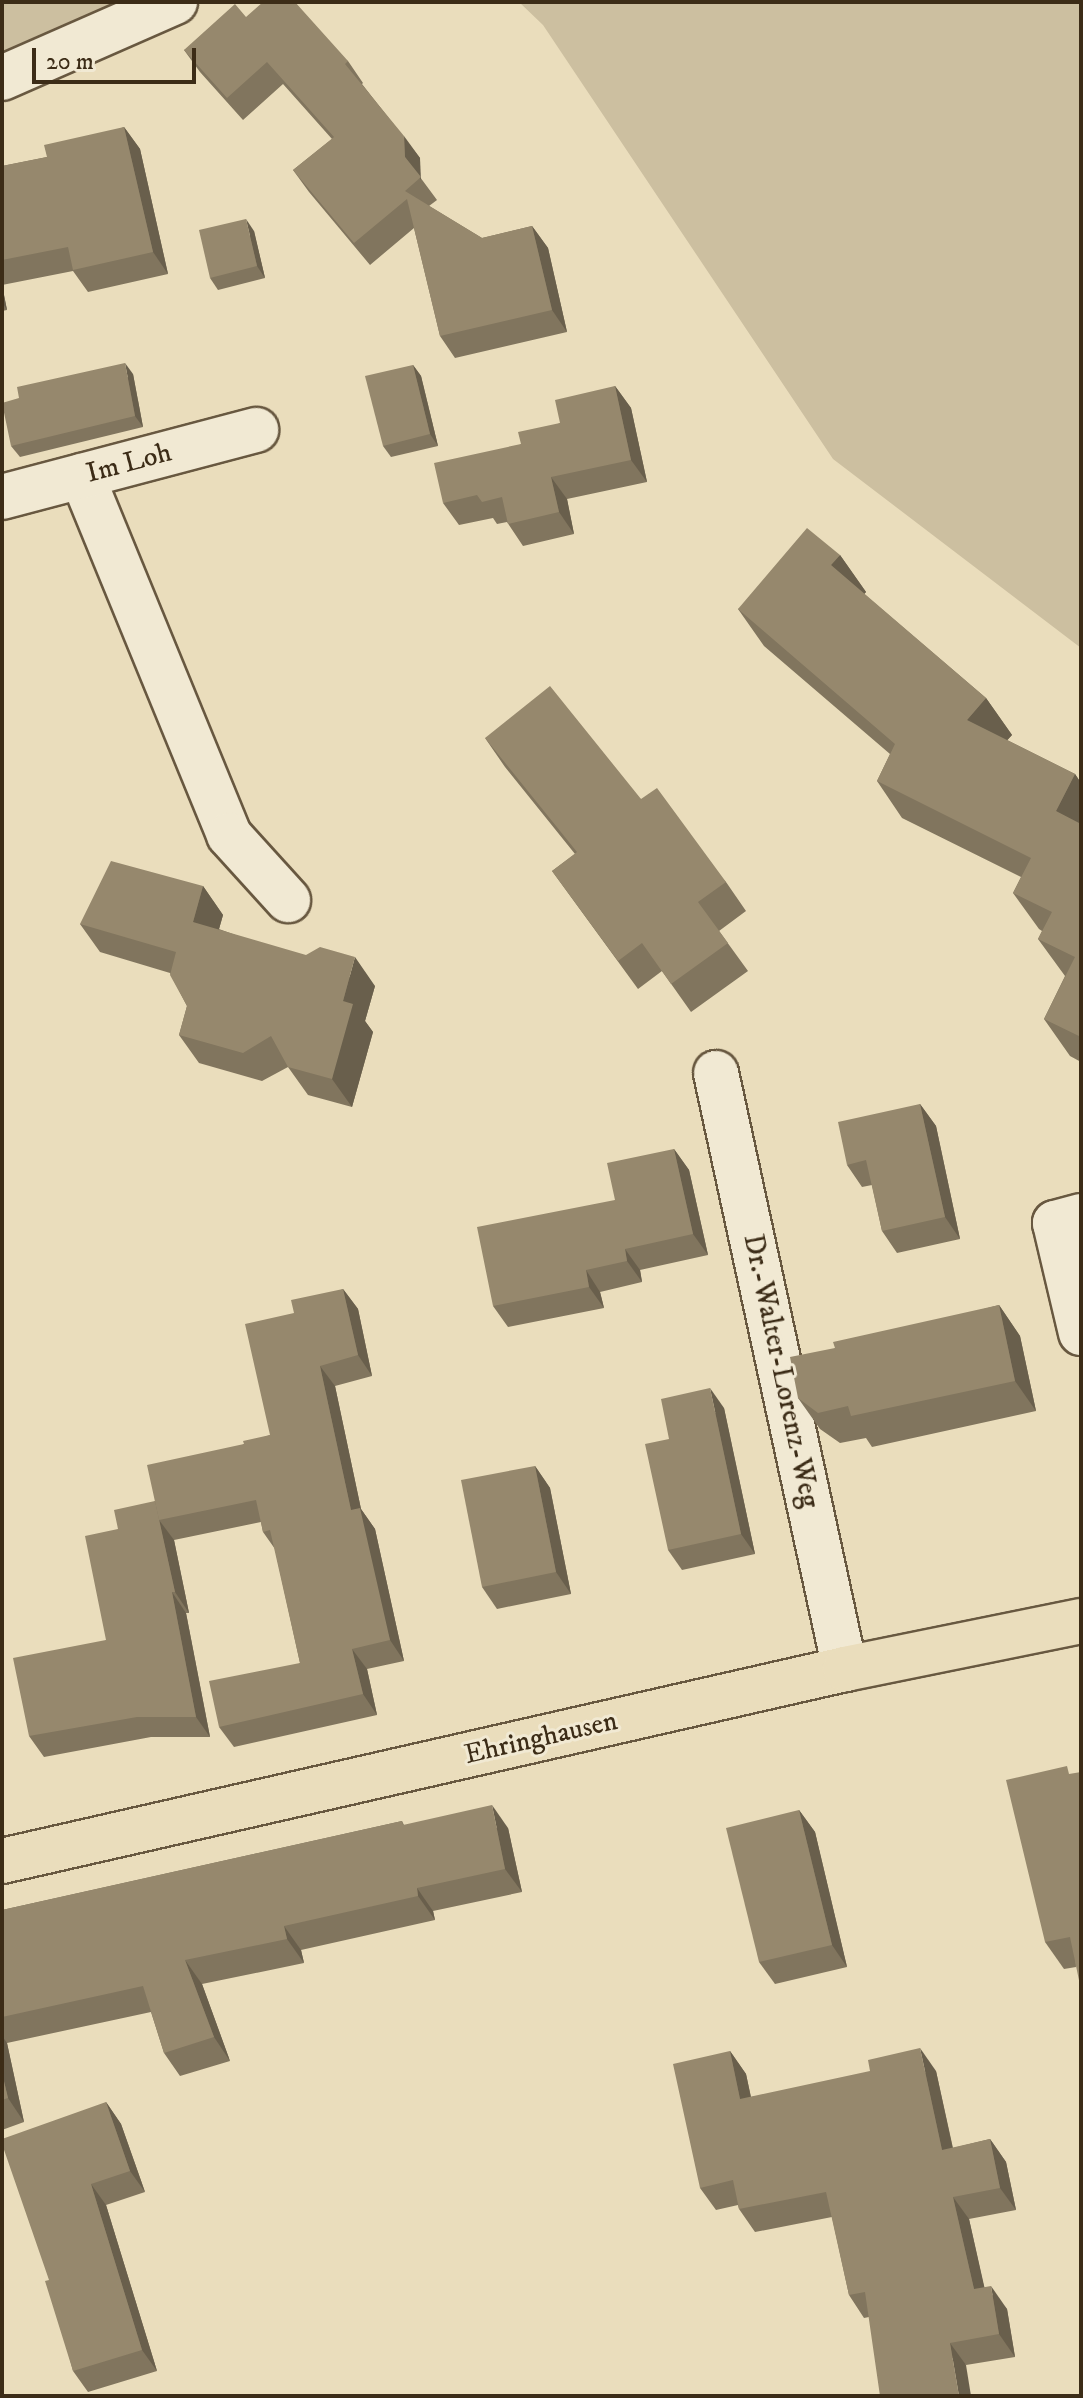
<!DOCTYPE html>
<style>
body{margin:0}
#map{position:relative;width:1083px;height:2398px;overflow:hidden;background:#eaddbc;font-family:"IM FELL DW Pica",serif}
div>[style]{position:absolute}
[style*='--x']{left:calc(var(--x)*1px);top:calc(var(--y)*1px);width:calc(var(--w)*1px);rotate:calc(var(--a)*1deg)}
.green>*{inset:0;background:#ccbfa0}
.roads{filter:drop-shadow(2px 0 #685840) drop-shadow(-2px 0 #685840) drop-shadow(0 2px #685840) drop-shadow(0 -2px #685840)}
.minor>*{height:44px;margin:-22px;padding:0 22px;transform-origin:22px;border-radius:22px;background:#f1e9d3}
.major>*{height:44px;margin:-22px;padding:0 22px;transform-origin:22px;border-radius:22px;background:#eaddbc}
.wall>*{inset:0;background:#81755e}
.shaded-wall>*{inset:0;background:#695f4c}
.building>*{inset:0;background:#96886d}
span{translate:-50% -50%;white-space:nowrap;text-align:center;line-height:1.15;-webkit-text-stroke:6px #f1e9d3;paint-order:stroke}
.street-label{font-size:28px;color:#3c2c17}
.frame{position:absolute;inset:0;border:4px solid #3c2c17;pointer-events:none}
.scale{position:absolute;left:32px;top:48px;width:164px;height:36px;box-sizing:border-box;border:4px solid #3c2c17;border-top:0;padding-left:10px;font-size:24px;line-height:28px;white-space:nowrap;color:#3c2c17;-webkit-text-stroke:6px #f1e9d3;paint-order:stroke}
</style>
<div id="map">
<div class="green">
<div style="clip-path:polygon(2px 2px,117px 2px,2px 52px)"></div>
<div style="clip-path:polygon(519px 2px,1081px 2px,1081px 648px,833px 459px,543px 25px)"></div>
</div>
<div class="roads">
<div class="minor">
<div style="--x:2;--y:78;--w:189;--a:-23.7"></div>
<div style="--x:82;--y:476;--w:388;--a:67.7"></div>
<div style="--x:229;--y:835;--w:88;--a:47.8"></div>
<div style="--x:2;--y:497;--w:263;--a:-14.8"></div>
<div style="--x:716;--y:1073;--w:610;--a:77.79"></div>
<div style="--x:1081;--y:1216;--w:27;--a:165"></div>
<div style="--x:1055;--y:1223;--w:113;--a:76.7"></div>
</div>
<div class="major">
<div style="--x:2;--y:1861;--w:865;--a:-12.83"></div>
<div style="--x:845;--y:1669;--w:241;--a:-11.5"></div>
</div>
</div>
<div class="wall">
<div style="clip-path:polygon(246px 17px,348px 61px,363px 83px,362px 84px,420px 158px,420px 177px,437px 200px,429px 206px,482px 238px,532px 226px,548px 248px,567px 332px,455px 358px,440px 336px,414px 228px,370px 265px,309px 192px,293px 170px,332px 139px,283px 84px,243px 120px,200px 72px,184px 50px)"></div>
<div style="clip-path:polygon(124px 127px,140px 149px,168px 274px,88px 292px,73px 271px,2px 285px,7px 310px,2px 311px,2px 166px,47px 157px)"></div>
<div style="clip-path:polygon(254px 231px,265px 278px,218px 290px,210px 278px)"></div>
<div style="clip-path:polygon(413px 365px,421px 376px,438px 446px,391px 457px,383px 446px)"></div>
<div style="clip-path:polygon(133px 374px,143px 427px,20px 457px,11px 446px)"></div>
<div style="clip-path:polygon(615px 386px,631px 408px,647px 482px,567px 499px,574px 534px,523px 546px,507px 522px,497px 524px,493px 518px,459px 525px,443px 503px,521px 444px,560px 423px)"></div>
<div style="clip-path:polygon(840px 555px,866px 592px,864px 594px,986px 698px,1012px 735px,1007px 740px,1075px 774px,1081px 783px,1081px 1062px,1070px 1056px,1044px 1019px,1065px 976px,1038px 939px,1042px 931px,1039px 929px,1013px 893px,1021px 877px,902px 818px,877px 781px,890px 754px,764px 646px,738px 609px)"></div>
<div style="clip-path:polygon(485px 738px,641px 799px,726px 882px,746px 911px,719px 931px,748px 971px,691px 1012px,662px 971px,638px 989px,552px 871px,575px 854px,505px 767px)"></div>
<div style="clip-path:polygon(203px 886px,223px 915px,219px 929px,375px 986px,365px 1021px,373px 1032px,352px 1107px,308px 1095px,288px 1067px,262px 1081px,199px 1063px,179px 1035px,187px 1006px,170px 973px,100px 952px,80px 924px)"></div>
<div style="clip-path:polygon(920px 1104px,936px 1126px,960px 1239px,897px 1253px,882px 1231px,872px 1185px,862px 1187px,847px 1165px)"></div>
<div style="clip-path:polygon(674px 1149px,689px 1170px,708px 1255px,640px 1270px,642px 1282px,600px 1292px,604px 1308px,508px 1327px,493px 1306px)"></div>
<div style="clip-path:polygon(343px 1289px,358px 1309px,372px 1376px,335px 1386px,361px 1509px,375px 1529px,404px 1661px,367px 1669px,377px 1715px,234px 1747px,219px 1727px,300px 1663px,275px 1549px,263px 1532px,261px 1522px,174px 1540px,189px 1613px,186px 1613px,210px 1737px,151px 1737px,44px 1757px,29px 1736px,106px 1640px,118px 1529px,155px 1501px,244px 1444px,270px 1435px,294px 1313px)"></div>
<div style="clip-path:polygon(999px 1305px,1020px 1336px,1036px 1411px,872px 1447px,866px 1438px,840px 1443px,820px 1429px,798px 1398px,835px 1348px)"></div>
<div style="clip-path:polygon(724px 1408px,755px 1554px,682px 1570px,668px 1550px,669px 1439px)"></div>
<div style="clip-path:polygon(535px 1466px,550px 1488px,571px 1594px,497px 1609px,482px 1587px)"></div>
<div style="clip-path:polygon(1072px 1774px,1076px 1967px,1064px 1969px,1045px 1942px)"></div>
<div style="clip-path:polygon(799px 1810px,815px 1832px,847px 1967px,775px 1984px,759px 1962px)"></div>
<div style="clip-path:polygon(402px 1821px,404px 1825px,508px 1828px,522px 1892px,433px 1911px,435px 1920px,301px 1950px,304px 1963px,202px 1984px,230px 2061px,180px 2076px,164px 2053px,151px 2012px,7px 2043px,24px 2122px,2px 2130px,2px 1910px)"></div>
<div style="clip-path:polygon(730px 2051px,746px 2074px,751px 2097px,936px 2071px,953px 2148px,990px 2139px,1006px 2162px,1016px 2210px,969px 2219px,984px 2287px,1007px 2309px,1015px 2357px,966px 2365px,869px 2317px,864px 2318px,849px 2295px,832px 2217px,755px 2232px,739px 2209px,738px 2205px,716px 2210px,700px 2188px)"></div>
<div style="clip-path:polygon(106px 2102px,121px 2124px,145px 2192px,106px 2205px,157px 2371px,88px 2392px,73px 2371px,49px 2280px)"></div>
</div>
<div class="shaded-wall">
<div style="clip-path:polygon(124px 127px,140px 149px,168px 274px,153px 252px)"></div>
<div style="clip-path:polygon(404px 136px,420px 158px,421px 180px,405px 157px)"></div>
<div style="clip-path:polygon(246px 219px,254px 231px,265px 278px,257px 266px)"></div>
<div style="clip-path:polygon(532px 226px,548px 248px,567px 332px,552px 310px)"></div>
<div style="clip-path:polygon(2px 285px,7px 310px,2px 302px)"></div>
<div style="clip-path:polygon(125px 363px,133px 374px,143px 427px,135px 416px)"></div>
<div style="clip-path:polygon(413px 365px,421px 376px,438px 446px,430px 434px)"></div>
<div style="clip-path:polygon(615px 386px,631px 408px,647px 482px,631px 460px)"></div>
<div style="clip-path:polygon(551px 477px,567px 499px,574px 534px,559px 512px)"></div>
<div style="clip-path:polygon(840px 555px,866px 592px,857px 602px,831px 565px)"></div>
<div style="clip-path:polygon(986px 698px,1012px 735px,992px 757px,967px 720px)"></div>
<div style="clip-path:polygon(1075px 774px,1081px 783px,1081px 847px,1056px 811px)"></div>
<div style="clip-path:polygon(203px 886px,223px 915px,213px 950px,193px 922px)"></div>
<div style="clip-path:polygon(355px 957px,375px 986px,365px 1021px,373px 1032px,352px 1107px,332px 1079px,343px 1001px)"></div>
<div style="clip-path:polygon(920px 1104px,936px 1126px,960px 1239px,945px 1217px)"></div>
<div style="clip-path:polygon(674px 1149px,689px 1170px,708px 1255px,693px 1234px)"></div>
<div style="clip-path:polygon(625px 1249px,640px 1270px,642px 1282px,627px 1261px)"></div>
<div style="clip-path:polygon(586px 1270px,600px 1292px,604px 1308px,589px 1287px)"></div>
<div style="clip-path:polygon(343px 1289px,358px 1309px,372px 1376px,358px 1355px)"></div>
<div style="clip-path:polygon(999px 1305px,1020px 1336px,1036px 1411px,1015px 1381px)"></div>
<div style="clip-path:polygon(320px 1366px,335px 1386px,361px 1509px,375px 1529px,404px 1661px,390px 1640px,351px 1510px)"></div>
<div style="clip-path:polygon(710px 1388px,724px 1408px,755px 1554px,741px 1534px)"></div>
<div style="clip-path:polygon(535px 1466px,550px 1488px,571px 1594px,556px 1572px)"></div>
<div style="clip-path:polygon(159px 1520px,174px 1540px,189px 1613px,175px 1592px)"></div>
<div style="clip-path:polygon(172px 1592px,186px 1613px,210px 1737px,196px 1717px)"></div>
<div style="clip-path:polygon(352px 1649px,367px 1669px,377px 1715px,363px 1694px)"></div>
<div style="clip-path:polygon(492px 1805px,508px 1828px,522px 1892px,505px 1869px)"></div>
<div style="clip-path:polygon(799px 1810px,815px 1832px,847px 1967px,832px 1945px)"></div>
<div style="clip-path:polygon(417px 1888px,433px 1911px,435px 1920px,418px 1896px)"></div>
<div style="clip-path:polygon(284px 1926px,301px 1950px,304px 1963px,287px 1939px)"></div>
<div style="clip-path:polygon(185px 1960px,202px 1984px,230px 2061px,214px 2037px)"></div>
<div style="clip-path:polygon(2px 2036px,7px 2043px,24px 2122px,8px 2098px,2px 2073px)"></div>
<div style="clip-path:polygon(920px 2048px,936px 2071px,958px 2173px,942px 2150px)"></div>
<div style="clip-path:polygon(730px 2051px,746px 2074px,756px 2122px,740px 2099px)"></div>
<div style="clip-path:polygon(106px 2102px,121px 2124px,145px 2192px,130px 2171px)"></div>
<div style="clip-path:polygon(990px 2139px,1006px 2162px,1016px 2210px,1000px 2188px)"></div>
<div style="clip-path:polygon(91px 2184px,106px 2205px,157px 2371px,142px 2350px)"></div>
<div style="clip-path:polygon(953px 2197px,969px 2219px,990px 2312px,974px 2289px)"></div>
<div style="clip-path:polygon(991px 2286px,1007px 2309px,1015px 2357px,999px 2334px)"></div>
<div style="clip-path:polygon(950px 2343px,966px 2365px,971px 2396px,959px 2396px)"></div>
</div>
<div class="building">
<div style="clip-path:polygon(263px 2px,295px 2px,348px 61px,345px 64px,404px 136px,405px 157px,421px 177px,405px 191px,482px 238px,532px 226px,552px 310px,440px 336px,407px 199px,354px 243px,293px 170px,334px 137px,267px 62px,227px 98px,184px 50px,235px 4px,246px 17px)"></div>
<div style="clip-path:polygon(124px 127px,153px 252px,73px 270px,68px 247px,2px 260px,2px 166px,47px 157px,44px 145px)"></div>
<div style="clip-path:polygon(246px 219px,257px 266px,210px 278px,199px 230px)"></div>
<div style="clip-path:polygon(125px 363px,135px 416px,11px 446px,2px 403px,19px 398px,17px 387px)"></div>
<div style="clip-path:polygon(413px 365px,430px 434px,383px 446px,365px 376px)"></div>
<div style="clip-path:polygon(615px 386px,631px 460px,551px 477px,559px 512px,508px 524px,502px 497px,482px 502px,477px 495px,443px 503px,434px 463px,521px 444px,518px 432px,560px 423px,555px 400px)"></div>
<div style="clip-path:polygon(807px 528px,840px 555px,831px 565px,986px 698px,967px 720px,1075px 774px,1056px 811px,1081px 824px,1081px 1037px,1044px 1019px,1075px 957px,1038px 939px,1052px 912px,1013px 893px,1031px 858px,877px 781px,895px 744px,738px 609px)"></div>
<div style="clip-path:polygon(550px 686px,641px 799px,657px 788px,726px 882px,698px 902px,728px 943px,671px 984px,642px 943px,618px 961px,552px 871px,577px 852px,485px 738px)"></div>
<div style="clip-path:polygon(111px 861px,203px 886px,193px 922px,306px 955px,320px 947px,355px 957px,343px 1001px,353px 1004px,332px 1079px,288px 1067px,271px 1036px,243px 1053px,179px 1035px,187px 1006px,170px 975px,176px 952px,80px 924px)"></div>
<div style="clip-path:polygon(920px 1104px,945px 1217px,882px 1231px,866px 1160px,847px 1165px,838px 1122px)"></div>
<div style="clip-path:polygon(674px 1149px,693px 1234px,625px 1249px,627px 1261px,586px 1270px,589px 1287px,493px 1306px,477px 1227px,615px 1200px,607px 1163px)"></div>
<div style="clip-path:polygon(343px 1289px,358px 1355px,320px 1366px,351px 1510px,360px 1508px,390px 1640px,352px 1649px,363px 1694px,219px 1727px,209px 1681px,300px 1663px,270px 1530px,263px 1532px,256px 1500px,159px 1520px,147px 1465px,244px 1444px,243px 1441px,270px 1435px,245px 1324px,294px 1313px,291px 1300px)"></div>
<div style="clip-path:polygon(999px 1305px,1015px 1381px,851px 1416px,848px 1406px,818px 1413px,798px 1398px,790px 1357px,835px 1348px,833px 1342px)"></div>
<div style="clip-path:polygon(710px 1388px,741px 1534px,668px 1550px,645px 1444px,669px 1439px,661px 1399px)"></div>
<div style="clip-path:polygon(535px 1466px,556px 1572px,482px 1587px,461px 1480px)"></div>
<div style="clip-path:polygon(155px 1501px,175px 1592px,172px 1592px,196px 1717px,137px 1717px,29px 1736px,13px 1658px,106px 1640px,85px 1536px,118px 1529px,114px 1510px)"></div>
<div style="clip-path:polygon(1067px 1766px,1069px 1774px,1081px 1772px,1081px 1990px,1070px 1937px,1045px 1942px,1006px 1780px)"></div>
<div style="clip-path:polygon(492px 1805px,505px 1869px,417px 1888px,418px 1896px,284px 1926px,287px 1939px,185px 1960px,214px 2037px,164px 2053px,143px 1986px,2px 2017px,2px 1910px,402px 1821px,403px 1825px)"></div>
<div style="clip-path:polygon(799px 1810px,832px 1945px,759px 1962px,726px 1828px)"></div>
<div style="clip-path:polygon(920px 2048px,942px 2150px,990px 2139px,1000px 2188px,953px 2197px,974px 2289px,991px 2286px,999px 2334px,950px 2343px,959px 2396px,880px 2396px,865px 2292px,849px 2295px,826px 2192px,739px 2209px,733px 2180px,700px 2188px,673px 2064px,730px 2051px,740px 2099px,870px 2071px,868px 2060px)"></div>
<div style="clip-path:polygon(2px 2073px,8px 2098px,2px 2100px)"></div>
<div style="clip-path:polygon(106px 2102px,130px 2171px,91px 2184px,142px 2350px,73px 2371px,45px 2281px,49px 2280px,2px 2144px,2px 2139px)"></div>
</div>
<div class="street-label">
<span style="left:129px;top:463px;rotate:-15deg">Im Loh</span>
<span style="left:781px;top:1371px;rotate:78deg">Dr.-Walter-Lorenz-Weg</span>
<span style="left:541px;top:1738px;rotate:-13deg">Ehringhausen</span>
</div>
<div class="frame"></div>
<div class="scale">20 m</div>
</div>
